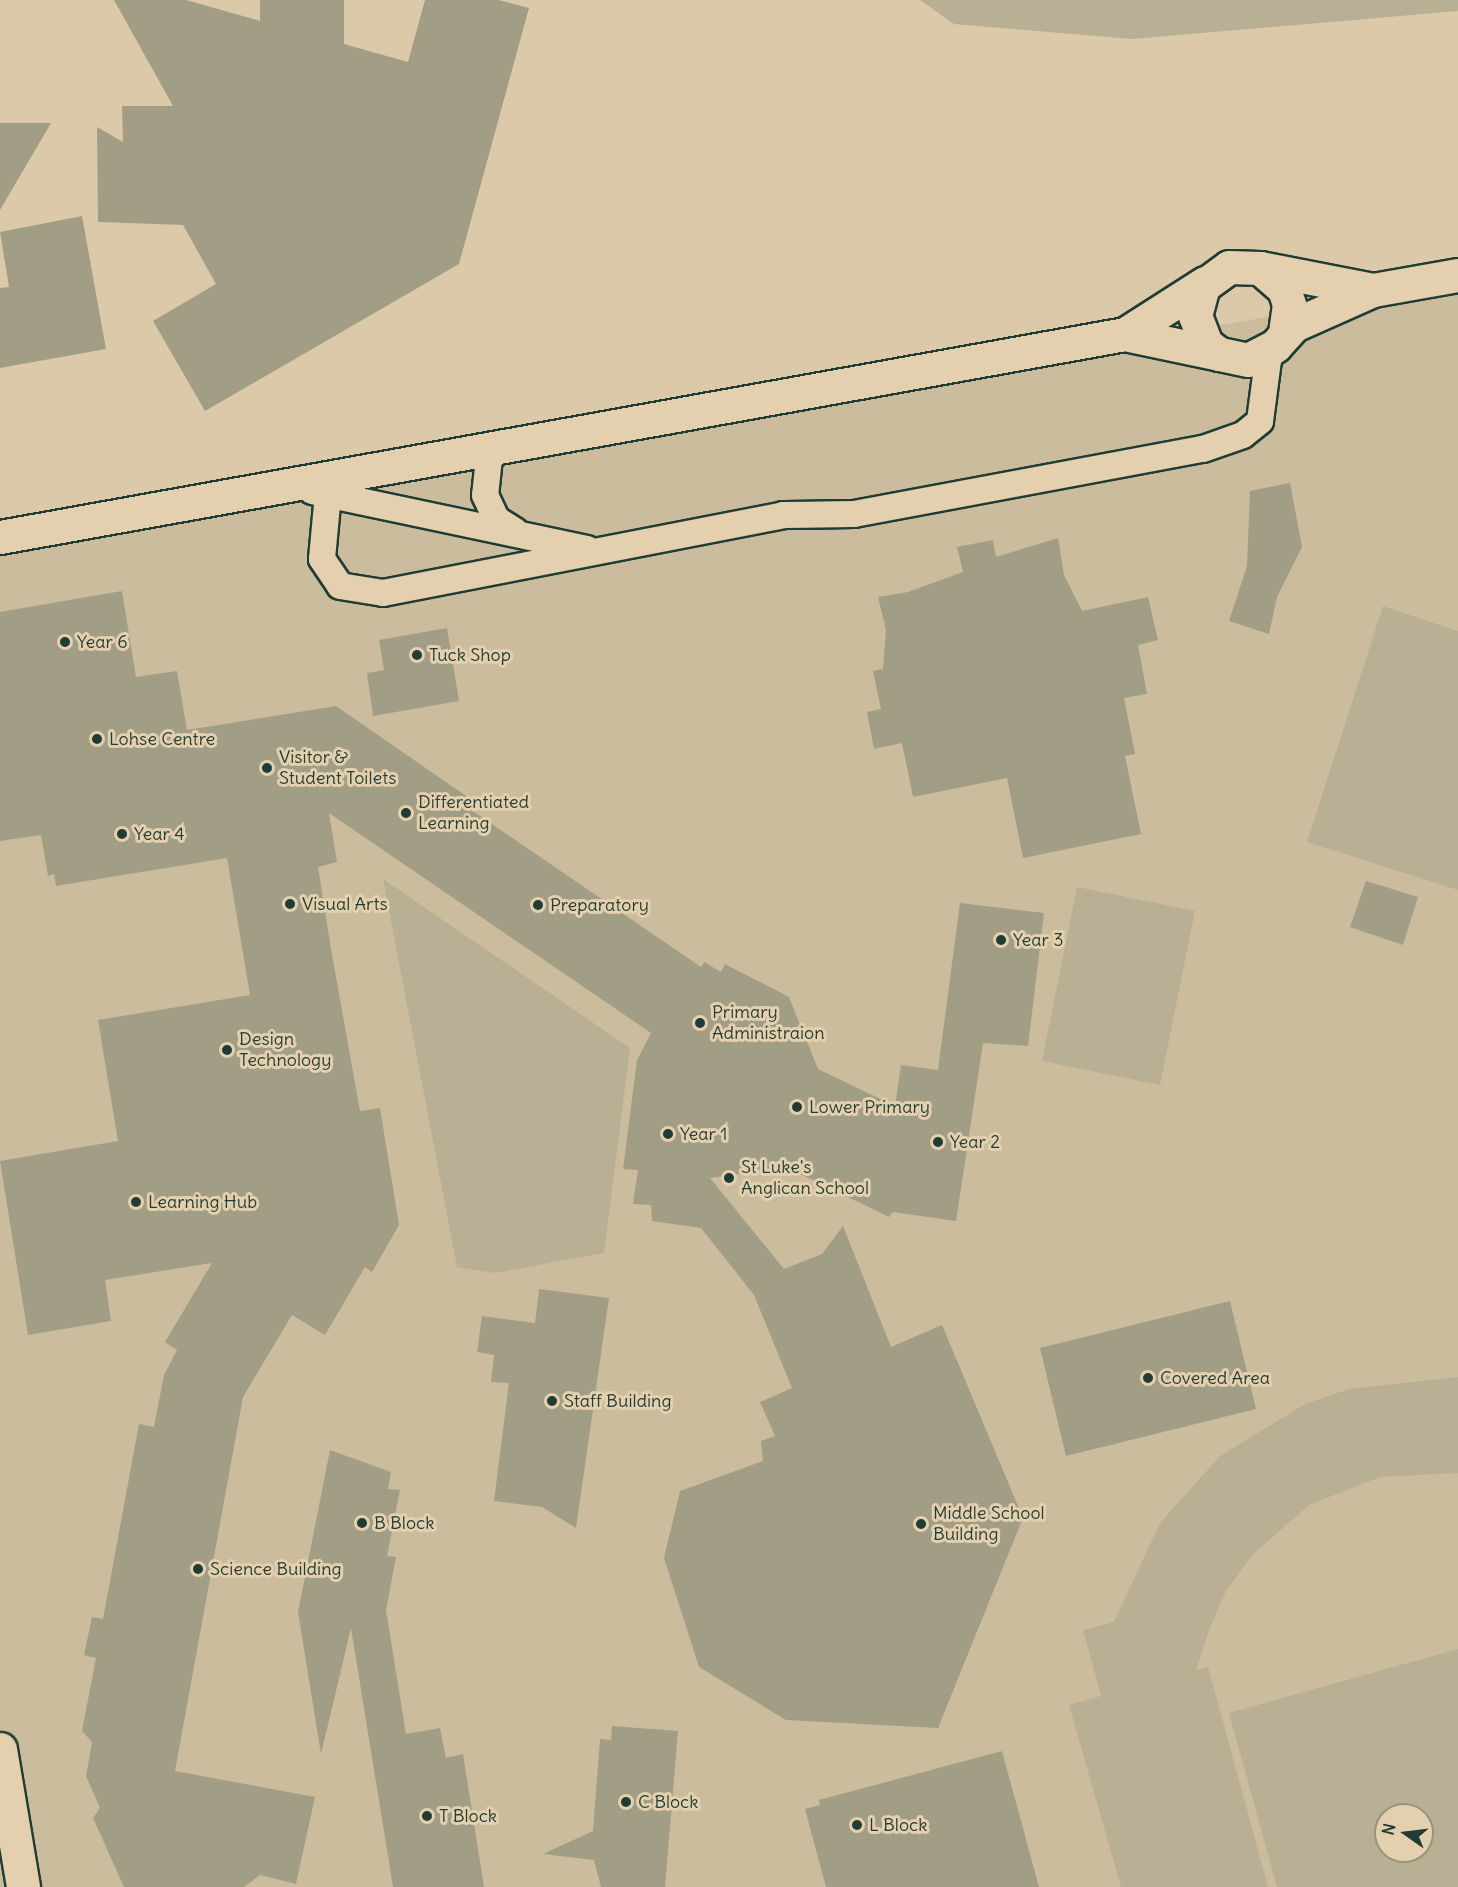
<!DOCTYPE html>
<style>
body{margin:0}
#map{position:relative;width:1458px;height:1887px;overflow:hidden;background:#dcc9a9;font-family:Delius,sans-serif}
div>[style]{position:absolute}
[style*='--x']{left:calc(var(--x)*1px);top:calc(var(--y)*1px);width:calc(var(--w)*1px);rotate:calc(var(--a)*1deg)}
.built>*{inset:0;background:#cbbc9e}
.green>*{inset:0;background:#b9af94}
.building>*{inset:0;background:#a29e85}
.roads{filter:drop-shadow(2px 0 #1f3d34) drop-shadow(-2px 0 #1f3d34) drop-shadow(0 2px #1f3d34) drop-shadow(0 -2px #1f3d34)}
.lane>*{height:26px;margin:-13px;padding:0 13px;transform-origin:13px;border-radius:13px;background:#e4cfae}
.street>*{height:33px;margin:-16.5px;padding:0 16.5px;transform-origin:16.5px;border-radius:16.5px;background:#e4cfae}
.dots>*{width:16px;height:16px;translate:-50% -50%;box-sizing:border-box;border:3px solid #e4cfae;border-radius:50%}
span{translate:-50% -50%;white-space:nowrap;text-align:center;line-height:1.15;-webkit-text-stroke:6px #e4cfae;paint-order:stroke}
.poi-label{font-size:18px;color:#1f3d34}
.left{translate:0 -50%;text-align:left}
.north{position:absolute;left:1374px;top:1803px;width:60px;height:60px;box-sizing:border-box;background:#e4cfae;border:2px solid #95957d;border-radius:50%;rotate:284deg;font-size:16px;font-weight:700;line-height:24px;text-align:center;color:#1f3d34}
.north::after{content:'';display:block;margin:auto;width:21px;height:27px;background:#1f3d34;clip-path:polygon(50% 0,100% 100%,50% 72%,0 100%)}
</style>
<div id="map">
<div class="built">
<div style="clip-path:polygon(evenodd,1458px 283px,1458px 1887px,0 1887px,0 542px,1458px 283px,1386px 1815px,1422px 1815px,1422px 1851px,1386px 1851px,1386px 1815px)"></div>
</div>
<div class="green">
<div style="clip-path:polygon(920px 0,1458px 0,1458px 11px,1132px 39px,954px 24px)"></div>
<div style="clip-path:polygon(1383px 606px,1458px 631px,1458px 890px,1307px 842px)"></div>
<div style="clip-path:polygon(383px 879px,630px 1048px,604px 1253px,495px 1273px,457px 1267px)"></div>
<div style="clip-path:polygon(1077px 887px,1195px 911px,1160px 1085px,1042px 1061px)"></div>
<div style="clip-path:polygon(1458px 1377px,1458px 1473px,1380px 1477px,1309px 1505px,1253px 1554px,1226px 1591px,1209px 1630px,1196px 1670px,1208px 1667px,1268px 1887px,1121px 1887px,1069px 1705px,1101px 1696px,1083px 1630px,1114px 1622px,1160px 1523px,1220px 1456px,1305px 1404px,1349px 1389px)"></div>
<div style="clip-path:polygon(evenodd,1458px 1649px,1458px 1887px,1277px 1887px,1229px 1713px,1458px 1649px,1386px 1815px,1422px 1815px,1422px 1851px,1386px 1851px,1386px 1815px)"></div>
</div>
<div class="building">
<div style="clip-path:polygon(114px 0,186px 0,260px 21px,260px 0,344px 0,344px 44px,408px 62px,425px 0,499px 0,529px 8px,459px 264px,205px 411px,153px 321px,216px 284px,183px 225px,98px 222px,97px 127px,123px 142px,122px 106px,173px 106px)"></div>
<div style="clip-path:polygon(0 123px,51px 123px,0 210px)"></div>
<div style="clip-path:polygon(82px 216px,106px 349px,0 368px,0 288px,9px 287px,0 232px)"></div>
<div style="clip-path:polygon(1290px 483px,1302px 547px,1277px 597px,1269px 634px,1229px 621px,1247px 566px,1250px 491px)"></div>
<div style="clip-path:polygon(1058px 538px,1064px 575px,1082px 611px,1148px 597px,1158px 640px,1138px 645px,1147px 694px,1124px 698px,1135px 754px,1125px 756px,1141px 834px,1023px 858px,1007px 778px,913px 797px,902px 743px,874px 749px,867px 712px,881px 709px,873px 671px,883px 669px,886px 630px,878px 597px,908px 592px,963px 572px,957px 547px,993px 540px,996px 557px)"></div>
<div style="clip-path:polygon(122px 591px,136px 677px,177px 671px,187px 730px,336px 706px,472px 800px,467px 807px,701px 967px,704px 962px,721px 972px,725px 964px,789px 997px,818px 1069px,895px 1106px,901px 1065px,938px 1070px,960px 903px,1044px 913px,1028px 1046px,983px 1043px,956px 1221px,893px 1212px,889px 1217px,786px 1167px,710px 1178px,784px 1269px,822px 1254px,843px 1226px,891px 1347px,942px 1325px,1023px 1518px,938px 1728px,786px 1720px,699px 1667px,664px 1558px,680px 1491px,763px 1461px,761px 1441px,775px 1436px,760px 1402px,792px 1388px,754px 1295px,701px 1228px,652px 1221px,651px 1205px,633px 1204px,638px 1170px,623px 1169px,637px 1060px,651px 1033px,329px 813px,337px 862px,318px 867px,331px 949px,360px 1111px,380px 1108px,399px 1225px,372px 1272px,365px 1267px,325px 1335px,292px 1315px,243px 1397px,175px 1771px,315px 1797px,296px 1884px,260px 1875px,244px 1887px,124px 1887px,93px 1818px,100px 1808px,86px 1776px,92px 1742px,82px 1731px,96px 1658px,84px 1655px,92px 1617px,103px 1619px,139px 1424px,154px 1427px,164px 1375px,177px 1350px,165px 1342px,212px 1263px,105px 1280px,111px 1321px,28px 1335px,0 1161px,118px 1141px,98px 1020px,250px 995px,227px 858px,56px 886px,54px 874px,48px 876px,41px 835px,0 841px,0 612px)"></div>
<div style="clip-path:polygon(447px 628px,459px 701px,373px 716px,367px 673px,384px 670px,379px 640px)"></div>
<div style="clip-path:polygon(1366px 881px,1418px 897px,1403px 945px,1350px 927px)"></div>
<div style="clip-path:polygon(539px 1289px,609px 1298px,576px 1528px,542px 1507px,494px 1501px,509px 1383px,491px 1382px,494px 1355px,477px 1352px,482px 1316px,535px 1323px)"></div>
<div style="clip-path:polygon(1230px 1301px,1256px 1409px,1066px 1456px,1040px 1348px)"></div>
<div style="clip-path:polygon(330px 1450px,391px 1472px,388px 1489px,400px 1490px,387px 1556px,396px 1557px,386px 1610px,406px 1734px,440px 1728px,446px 1758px,463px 1754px,484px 1887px,393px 1887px,351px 1628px,321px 1754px,298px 1612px)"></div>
<div style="clip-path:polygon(612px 1726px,678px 1731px,665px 1887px,601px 1887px,594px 1860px,543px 1854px,593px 1831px,600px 1739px,611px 1740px)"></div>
<div style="clip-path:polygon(1002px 1751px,1039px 1887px,826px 1887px,805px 1809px,820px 1805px,819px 1800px)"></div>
</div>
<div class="roads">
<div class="lane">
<div style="--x:506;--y:445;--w:21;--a:143"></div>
<div style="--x:489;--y:458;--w:37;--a:96"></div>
<div style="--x:485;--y:495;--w:26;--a:65"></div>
<div style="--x:496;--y:519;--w:22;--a:32"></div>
<div style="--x:351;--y:473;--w:14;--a:155"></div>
<div style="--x:338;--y:479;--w:18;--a:124"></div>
<div style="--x:328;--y:494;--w:65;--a:95.3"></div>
<div style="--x:322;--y:559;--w:32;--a:56"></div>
<div style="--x:340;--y:586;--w:44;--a:9.2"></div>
<div style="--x:383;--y:593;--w:408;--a:-11"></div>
<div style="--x:783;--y:515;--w:71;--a:-0.8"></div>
<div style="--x:854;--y:514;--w:355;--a:-10.6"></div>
<div style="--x:1203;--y:449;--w:42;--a:-19.3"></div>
<div style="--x:1243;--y:435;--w:22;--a:-39"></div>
<div style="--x:1260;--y:421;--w:62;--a:-82.5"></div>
<div style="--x:1268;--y:360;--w:16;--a:-63"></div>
<div style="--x:312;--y:491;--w:281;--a:11.9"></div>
</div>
<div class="street">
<div style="--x:1260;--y:268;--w:115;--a:11"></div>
<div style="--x:1373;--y:290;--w:86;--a:156.1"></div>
<div style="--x:1294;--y:325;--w:28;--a:132"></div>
<div style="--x:1275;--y:346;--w:30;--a:153"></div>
<div style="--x:1248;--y:360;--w:30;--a:-168"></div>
<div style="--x:1219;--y:354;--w:16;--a:-142"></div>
<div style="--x:1206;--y:344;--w:30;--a:-111"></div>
<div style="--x:1195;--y:316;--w:31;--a:-75"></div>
<div style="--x:1203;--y:286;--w:32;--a:-36"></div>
<div style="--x:1229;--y:267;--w:31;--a:2"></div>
<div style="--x:1260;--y:268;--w:32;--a:41"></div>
<div style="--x:1284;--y:289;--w:16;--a:72"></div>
<div style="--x:1289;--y:304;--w:30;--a:98"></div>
<div style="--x:1205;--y:283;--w:95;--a:147.5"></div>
<div style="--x:1125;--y:334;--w:96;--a:12"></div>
<div style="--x:1373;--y:290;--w:86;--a:-10"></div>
<div style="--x:0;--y:537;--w:1143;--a:-10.23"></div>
<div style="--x:0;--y:1749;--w:140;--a:80.5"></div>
</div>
</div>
<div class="dots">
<div style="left:65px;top:642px;background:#1f3d34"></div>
<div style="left:417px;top:655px;background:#1f3d34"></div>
<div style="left:97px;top:739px;background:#1f3d34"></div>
<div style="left:267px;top:768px;background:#1f3d34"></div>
<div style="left:406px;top:813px;background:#1f3d34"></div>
<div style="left:122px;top:834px;background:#1f3d34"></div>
<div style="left:290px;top:904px;background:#1f3d34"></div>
<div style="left:538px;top:905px;background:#1f3d34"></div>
<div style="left:1001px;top:940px;background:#1f3d34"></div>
<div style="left:700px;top:1023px;background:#1f3d34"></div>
<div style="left:227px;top:1050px;background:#1f3d34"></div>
<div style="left:797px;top:1107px;background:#1f3d34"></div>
<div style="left:668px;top:1134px;background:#1f3d34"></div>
<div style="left:938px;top:1142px;background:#1f3d34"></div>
<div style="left:729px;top:1178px;background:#1f3d34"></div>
<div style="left:136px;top:1202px;background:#1f3d34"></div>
<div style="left:1148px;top:1378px;background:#1f3d34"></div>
<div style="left:552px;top:1401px;background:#1f3d34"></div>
<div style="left:362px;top:1523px;background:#1f3d34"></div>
<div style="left:921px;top:1524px;background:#1f3d34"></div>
<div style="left:198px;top:1569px;background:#1f3d34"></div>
<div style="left:626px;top:1802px;background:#1f3d34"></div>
<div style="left:427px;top:1816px;background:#1f3d34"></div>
<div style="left:857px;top:1825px;background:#1f3d34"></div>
</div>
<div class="poi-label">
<span class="left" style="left:77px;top:642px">Year 6</span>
<span class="left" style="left:429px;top:655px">Tuck Shop</span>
<span class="left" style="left:109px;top:739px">Lohse Centre</span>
<span class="left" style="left:279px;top:768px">Visitor &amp;<br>Student Toilets</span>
<span class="left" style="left:418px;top:813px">Differentiated<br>Learning</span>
<span class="left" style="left:134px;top:834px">Year 4</span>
<span class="left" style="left:302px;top:904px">Visual Arts</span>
<span class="left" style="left:550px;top:905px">Preparatory</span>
<span class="left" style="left:1013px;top:940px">Year 3</span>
<span class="left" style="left:712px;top:1023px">Primary<br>Administraion</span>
<span class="left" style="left:239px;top:1050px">Design<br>Technology</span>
<span class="left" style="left:809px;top:1107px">Lower Primary</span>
<span class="left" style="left:680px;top:1134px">Year 1</span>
<span class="left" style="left:950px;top:1142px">Year 2</span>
<span class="left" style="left:741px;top:1178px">St Luke's<br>Anglican School</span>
<span class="left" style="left:148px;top:1202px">Learning Hub</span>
<span class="left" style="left:1160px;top:1378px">Covered Area</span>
<span class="left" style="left:564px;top:1401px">Staff Building</span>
<span class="left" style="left:933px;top:1524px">Middle School<br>Building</span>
<span class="left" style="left:374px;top:1523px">B Block</span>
<span class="left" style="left:210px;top:1569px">Science Building</span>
<span class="left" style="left:638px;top:1802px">C Block</span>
<span class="left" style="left:439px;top:1816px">T Block</span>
<span class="left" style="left:869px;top:1825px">L Block</span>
</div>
<div class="north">N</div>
</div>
